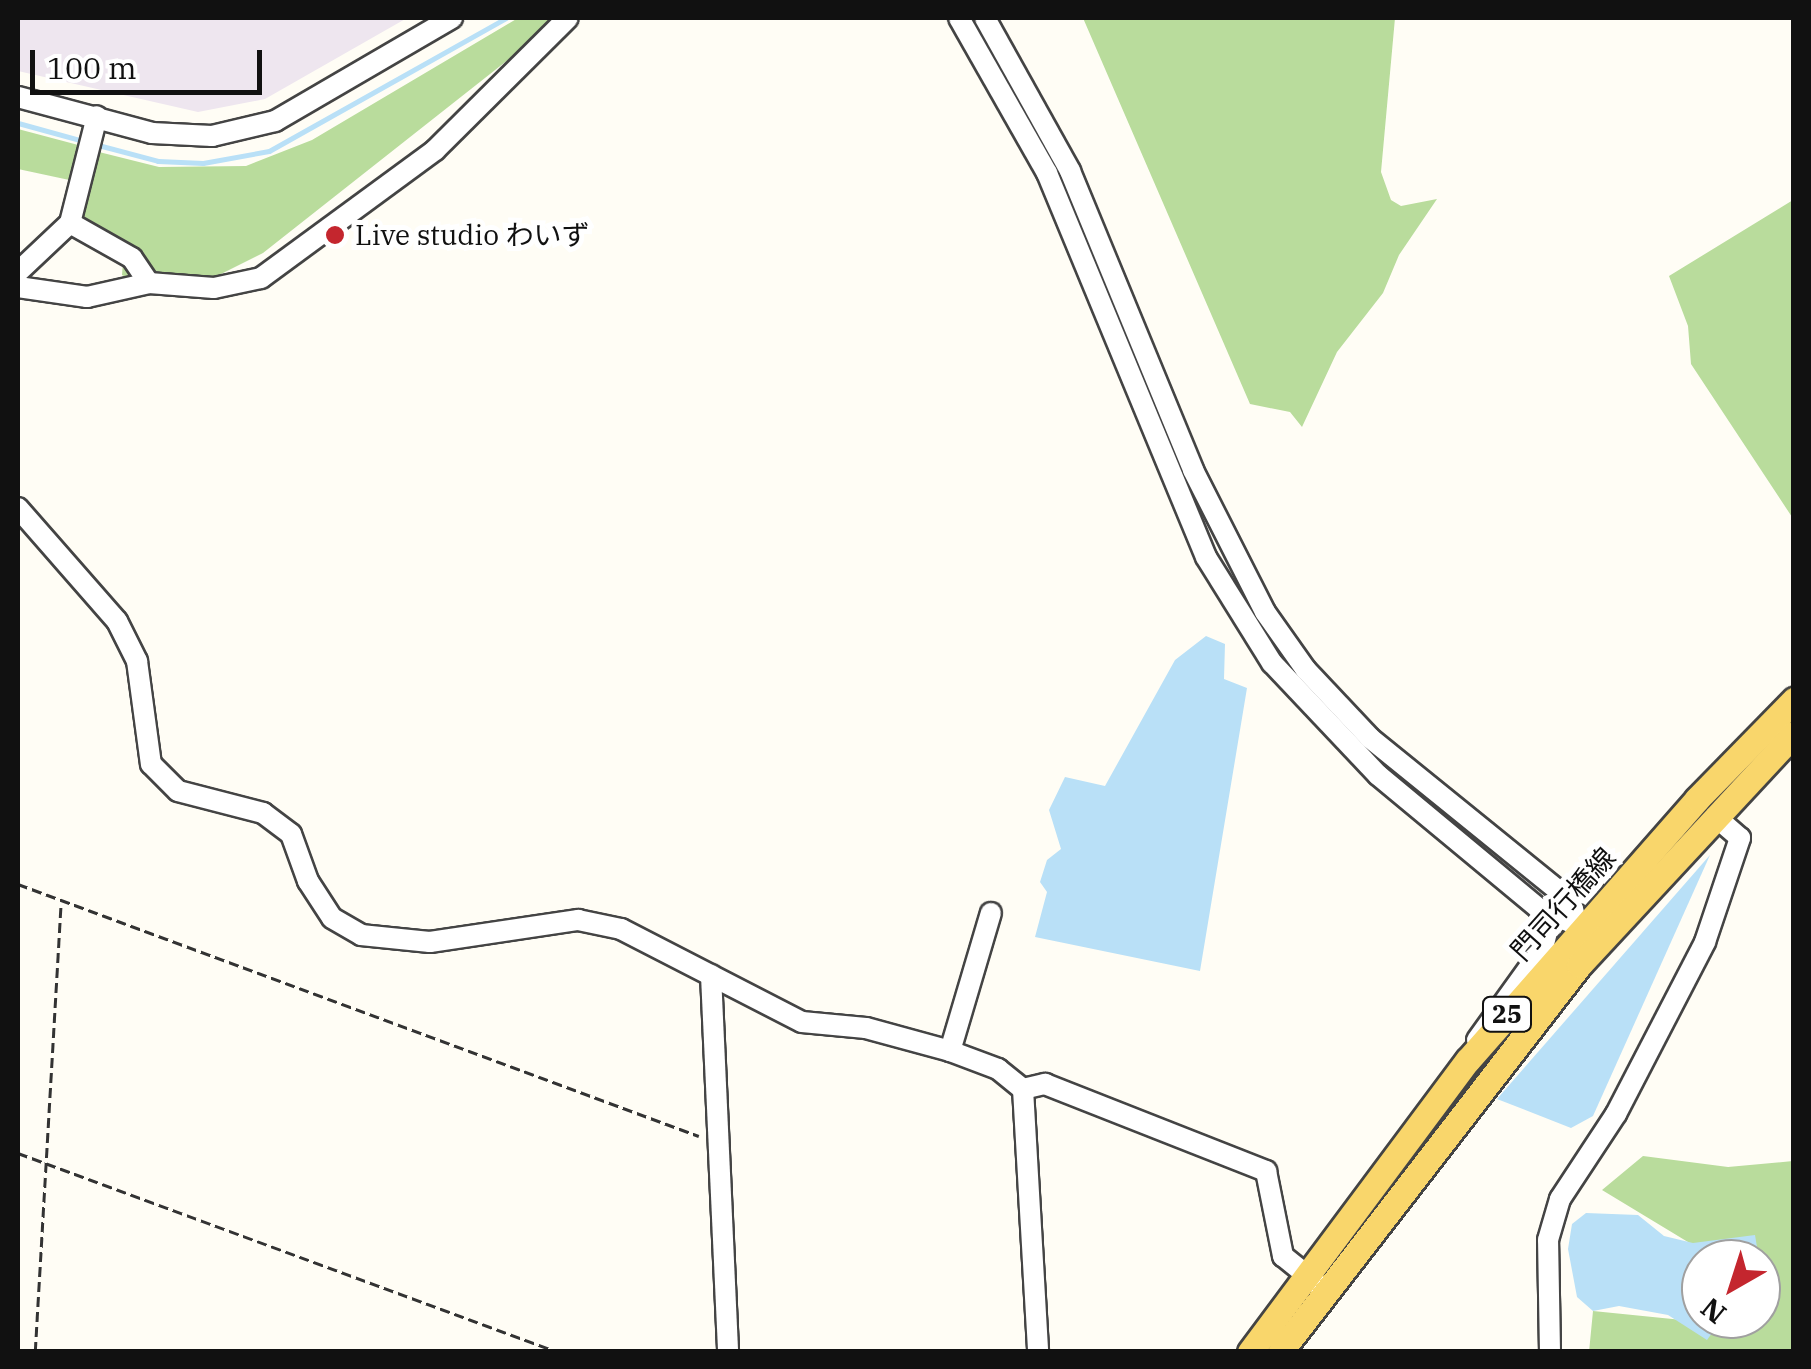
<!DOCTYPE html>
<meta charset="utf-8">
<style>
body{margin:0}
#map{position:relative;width:1811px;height:1369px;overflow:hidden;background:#fffdf5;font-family:"IBM Plex Serif","Noto Sans JP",serif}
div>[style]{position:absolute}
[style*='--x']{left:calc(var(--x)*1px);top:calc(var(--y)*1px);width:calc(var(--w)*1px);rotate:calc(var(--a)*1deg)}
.industrial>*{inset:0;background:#eee6ef}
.forest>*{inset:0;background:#b9dc9c}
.water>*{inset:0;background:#b9e0f7}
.stream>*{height:5px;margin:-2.5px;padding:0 2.5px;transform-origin:2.5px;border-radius:2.5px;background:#b9e0f7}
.path>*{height:2.5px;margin-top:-1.25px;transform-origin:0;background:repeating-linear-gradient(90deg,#333 0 10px,transparent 0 15px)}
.roads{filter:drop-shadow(2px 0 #444) drop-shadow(-2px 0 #444) drop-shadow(0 2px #444) drop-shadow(0 -2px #444)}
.minor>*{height:20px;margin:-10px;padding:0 10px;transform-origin:10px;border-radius:10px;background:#fff}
.major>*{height:25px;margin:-12.5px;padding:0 12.5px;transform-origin:12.5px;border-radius:12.5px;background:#f9d66b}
.dots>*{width:28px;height:28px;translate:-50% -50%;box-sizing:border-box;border:5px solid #fff;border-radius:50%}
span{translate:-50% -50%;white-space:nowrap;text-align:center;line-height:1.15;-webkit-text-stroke:10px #fff;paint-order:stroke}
.shield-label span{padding:2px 8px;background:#fff;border:2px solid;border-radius:8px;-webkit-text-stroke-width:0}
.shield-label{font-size:25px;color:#111;font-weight:700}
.poi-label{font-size:28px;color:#111}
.left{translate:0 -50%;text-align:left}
.street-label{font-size:28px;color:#111}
.frame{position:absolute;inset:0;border:20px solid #111;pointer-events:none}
.north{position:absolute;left:1681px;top:1239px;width:100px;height:100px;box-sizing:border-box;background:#fff;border:2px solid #a0a0a0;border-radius:50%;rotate:219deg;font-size:28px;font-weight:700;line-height:40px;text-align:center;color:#111}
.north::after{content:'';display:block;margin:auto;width:35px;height:45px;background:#c4262e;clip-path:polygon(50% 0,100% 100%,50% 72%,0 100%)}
.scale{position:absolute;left:30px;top:50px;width:232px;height:45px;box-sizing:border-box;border:5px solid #111;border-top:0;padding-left:12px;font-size:30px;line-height:35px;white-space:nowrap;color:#111;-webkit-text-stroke:8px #fff;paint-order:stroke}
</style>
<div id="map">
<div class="industrial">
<div style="clip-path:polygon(18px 18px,407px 18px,265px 99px,198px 112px,18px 71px)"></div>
</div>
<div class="forest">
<div style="clip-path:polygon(518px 18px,561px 18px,263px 253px,209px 280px,146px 287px,122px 275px,124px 248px,79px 221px,95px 151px,159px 167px,246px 166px,312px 140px)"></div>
<div style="clip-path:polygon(1083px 18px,1395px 18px,1381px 172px,1391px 200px,1401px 206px,1437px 199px,1399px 255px,1383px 293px,1337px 352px,1302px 427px,1290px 412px,1250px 404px)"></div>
<div style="clip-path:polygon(18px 129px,82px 146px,74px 181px,18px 169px)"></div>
<div style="clip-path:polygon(1793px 200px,1794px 514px,1792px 517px,1691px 364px,1688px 326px,1669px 276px)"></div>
<div style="clip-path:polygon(1643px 1156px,1728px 1167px,1793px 1161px,1793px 1351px,1589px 1352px,1593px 1311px,1722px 1324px,1761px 1319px,1761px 1305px,1778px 1297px,1761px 1286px,1761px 1259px,1716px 1259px,1602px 1190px)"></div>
</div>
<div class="water">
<div style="clip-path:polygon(1206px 636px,1225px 644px,1224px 679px,1247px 688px,1200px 971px,1035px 937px,1047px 892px,1040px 882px,1047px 860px,1061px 849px,1049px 810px,1065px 777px,1105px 786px,1175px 660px)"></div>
<div style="clip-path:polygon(1710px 855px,1593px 1116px,1571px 1128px,1497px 1099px)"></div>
<div style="clip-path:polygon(1586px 1213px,1638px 1215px,1664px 1236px,1693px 1243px,1755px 1235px,1759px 1259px,1701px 1259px,1701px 1319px,1722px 1319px,1707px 1340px,1668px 1315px,1619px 1306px,1593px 1311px,1577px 1297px,1568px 1249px,1572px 1224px)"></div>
</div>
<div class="stream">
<div style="--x:18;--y:123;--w:72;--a:15.4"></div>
<div style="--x:98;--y:145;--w:62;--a:14.9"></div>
<div style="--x:158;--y:161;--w:45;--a:2.5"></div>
<div style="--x:203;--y:163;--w:67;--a:-10.3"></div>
<div style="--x:269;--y:151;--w:272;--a:-29.3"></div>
</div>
<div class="path">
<div style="--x:18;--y:884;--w:726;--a:20.31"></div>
<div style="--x:18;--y:1153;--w:576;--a:20.23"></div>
<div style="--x:35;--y:1352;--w:449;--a:-86.7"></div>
</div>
<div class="roads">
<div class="minor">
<div style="--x:959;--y:18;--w:178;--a:60.4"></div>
<div style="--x:1047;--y:173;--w:416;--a:67.5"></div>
<div style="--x:1206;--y:557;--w:125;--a:58.1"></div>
<div style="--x:1272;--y:663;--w:154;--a:46.6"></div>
<div style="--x:1378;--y:775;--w:208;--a:39.7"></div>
<div style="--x:1538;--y:908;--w:47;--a:23.8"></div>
<div style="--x:985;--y:18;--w:175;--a:60.9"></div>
<div style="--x:1070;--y:171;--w:323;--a:67.6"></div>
<div style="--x:1193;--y:470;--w:159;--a:63.1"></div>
<div style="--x:1265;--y:612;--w:71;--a:54.7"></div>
<div style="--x:1306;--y:670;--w:93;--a:46.7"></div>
<div style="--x:1370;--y:738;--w:243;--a:39"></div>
<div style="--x:1559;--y:891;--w:23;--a:52"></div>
<div style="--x:1573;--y:909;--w:34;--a:75"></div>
<div style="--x:18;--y:97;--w:139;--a:15"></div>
<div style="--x:152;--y:133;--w:60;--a:2.9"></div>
<div style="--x:212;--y:136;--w:65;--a:-13.4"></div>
<div style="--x:275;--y:121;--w:205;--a:-30.2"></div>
<div style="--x:70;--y:223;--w:71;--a:29.4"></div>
<div style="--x:132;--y:258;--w:30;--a:56"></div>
<div style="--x:18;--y:272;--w:71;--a:-43.3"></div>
<div style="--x:70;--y:223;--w:110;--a:-75.8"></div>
<div style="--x:18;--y:287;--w:70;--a:8.2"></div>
<div style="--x:87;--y:297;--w:64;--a:-12.7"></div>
<div style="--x:149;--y:283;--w:65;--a:4.4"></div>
<div style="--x:214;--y:288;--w:48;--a:-12"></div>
<div style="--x:261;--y:278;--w:216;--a:-36.3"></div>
<div style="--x:435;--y:150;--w:187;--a:-44.8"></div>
<div style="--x:18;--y:508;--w:150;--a:48.8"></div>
<div style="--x:117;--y:621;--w:45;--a:63.4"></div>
<div style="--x:137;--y:661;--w:104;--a:82.3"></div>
<div style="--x:151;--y:764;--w:38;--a:45"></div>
<div style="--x:178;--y:791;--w:88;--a:14.5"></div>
<div style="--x:263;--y:813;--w:35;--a:37"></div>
<div style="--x:291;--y:834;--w:50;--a:70.1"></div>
<div style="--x:308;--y:881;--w:44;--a:57"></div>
<div style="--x:332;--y:918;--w:34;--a:30"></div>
<div style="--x:361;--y:935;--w:69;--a:5.8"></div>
<div style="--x:430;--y:942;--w:150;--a:-8.5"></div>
<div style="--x:578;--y:920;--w:44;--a:11.8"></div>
<div style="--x:621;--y:929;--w:203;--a:27.2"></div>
<div style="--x:802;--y:1022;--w:64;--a:5.4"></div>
<div style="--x:866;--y:1028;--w:87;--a:15.3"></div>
<div style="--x:950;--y:1051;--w:51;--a:20.6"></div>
<div style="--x:998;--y:1069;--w:32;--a:39"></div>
<div style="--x:1023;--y:1089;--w:263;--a:86.7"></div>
<div style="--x:711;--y:975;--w:377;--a:87.4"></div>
<div style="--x:1477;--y:1040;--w:113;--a:-54.3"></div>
<div style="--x:1543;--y:948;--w:21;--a:-76"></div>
<div style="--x:1548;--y:928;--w:21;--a:-115"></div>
<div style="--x:950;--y:1051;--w:144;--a:-73.5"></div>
<div style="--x:1023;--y:1089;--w:23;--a:-13"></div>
<div style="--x:1045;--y:1084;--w:238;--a:21.5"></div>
<div style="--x:1266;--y:1171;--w:87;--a:78.7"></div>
<div style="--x:1283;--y:1256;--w:46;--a:38.9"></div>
<div style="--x:1550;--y:1352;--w:112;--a:-91"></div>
<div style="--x:1548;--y:1240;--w:43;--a:-73.7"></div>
<div style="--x:1560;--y:1199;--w:102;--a:-56.6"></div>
<div style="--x:1616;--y:1114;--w:194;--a:-62.6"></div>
<div style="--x:1705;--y:942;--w:110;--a:-71.4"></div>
<div style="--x:1740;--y:838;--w:33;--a:-139"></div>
</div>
<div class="major">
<div style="--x:1250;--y:1352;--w:364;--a:-53.3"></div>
<div style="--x:1468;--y:1060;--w:347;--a:-48.7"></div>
<div style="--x:1697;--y:799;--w:139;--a:-45.6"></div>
<div style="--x:1280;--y:1352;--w:489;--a:-52.3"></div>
<div style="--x:1579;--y:965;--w:316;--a:-47.1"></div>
</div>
</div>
<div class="dots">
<div style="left:335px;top:235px;background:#c4262e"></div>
</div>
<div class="shield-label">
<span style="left:1507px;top:1014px">25</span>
</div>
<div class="poi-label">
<span class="left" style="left:355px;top:235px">Live studio わいず</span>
</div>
<div class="street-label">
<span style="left:1563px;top:904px;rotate:-48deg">門司行橋線</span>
</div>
<div class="frame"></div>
<div class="north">N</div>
<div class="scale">100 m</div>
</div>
